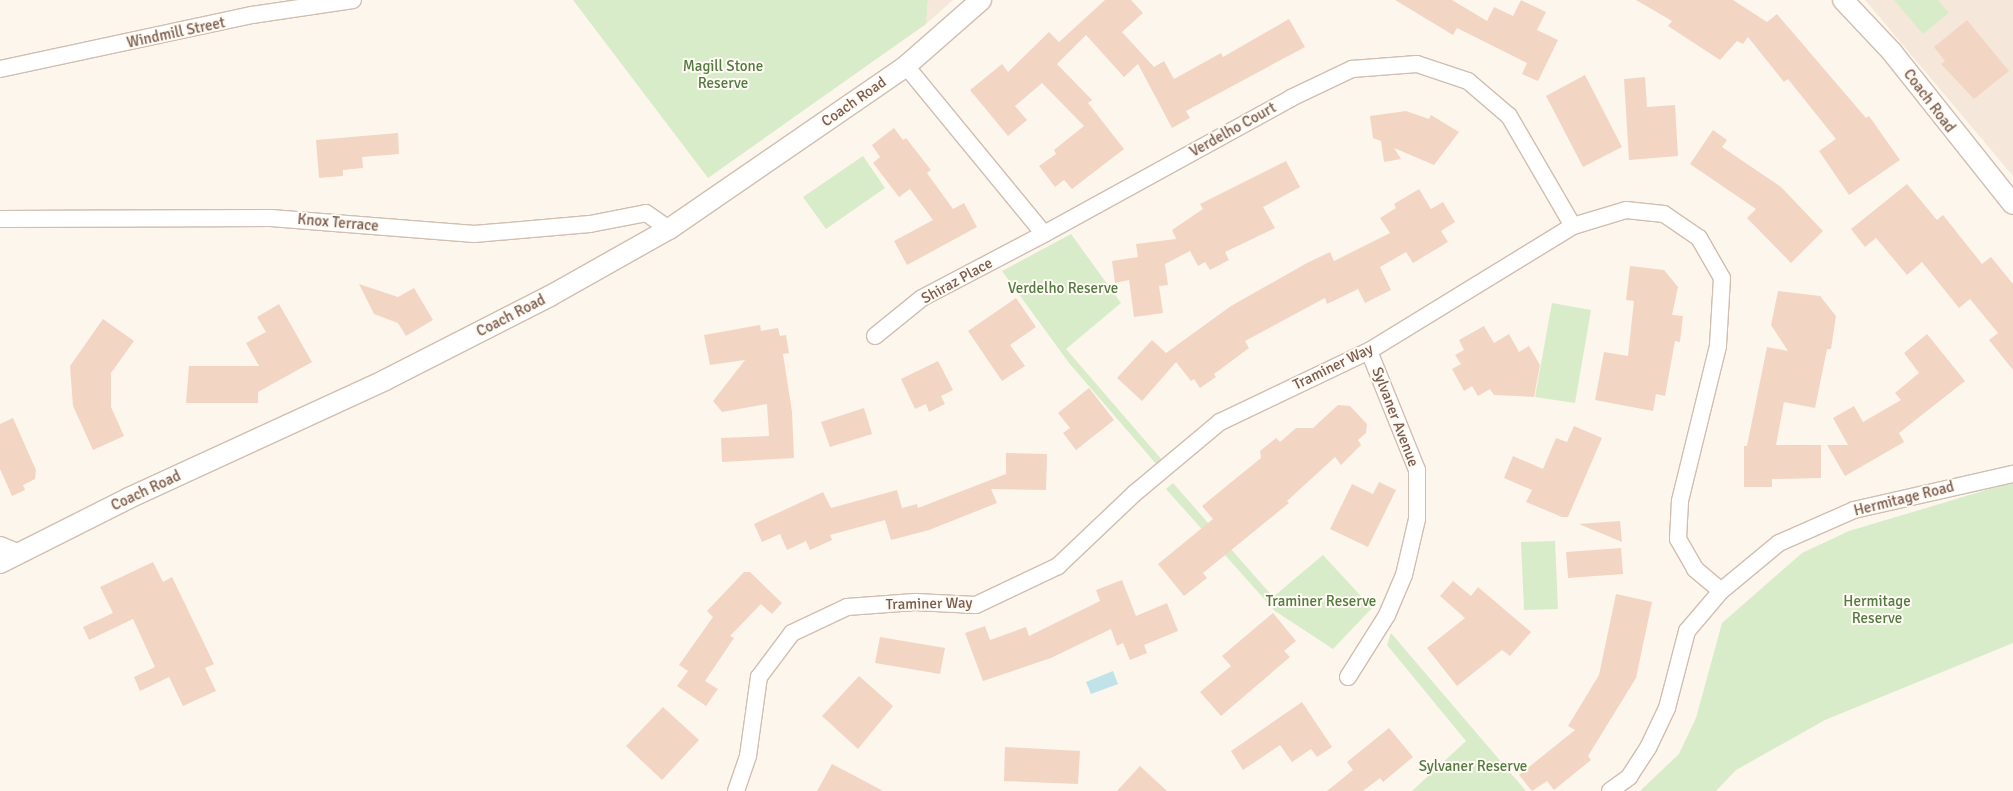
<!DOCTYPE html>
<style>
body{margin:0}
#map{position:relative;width:2013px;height:791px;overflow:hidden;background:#fdf6ec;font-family:Signika,sans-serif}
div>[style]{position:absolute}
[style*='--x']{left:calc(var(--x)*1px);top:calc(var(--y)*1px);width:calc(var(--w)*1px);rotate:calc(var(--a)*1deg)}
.residential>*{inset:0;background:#f5e8da}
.green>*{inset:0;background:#d8ecc9}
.water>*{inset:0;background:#bfe3e8}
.building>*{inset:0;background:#f3d5c3}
.roads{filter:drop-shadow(1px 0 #d1beb0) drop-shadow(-1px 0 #d1beb0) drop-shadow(0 1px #d1beb0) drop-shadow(0 -1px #d1beb0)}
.minor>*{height:16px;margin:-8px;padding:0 8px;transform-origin:8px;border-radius:8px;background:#fff}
.tertiary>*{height:20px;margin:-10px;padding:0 10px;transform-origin:10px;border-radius:10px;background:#fff}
span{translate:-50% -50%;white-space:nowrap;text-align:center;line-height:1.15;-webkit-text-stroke:4px #fffaf3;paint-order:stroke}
.street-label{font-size:15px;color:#7a5c4d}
.park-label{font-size:15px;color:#537a41}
</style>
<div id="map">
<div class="residential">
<div style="clip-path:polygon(928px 0,953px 0,926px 24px)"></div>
<div style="clip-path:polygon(1865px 0,2013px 0,2013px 176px)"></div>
</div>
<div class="green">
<div style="clip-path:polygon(573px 0,928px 0,926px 24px,708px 178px)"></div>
<div style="clip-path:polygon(1894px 0,1938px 0,1949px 13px,1923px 34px)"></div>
<div style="clip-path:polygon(863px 156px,885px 188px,826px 229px,803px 197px)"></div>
<div style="clip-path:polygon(1071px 234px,1121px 303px,1066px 349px,1162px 460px,1157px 465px,1069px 363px,1002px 271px)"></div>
<div style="clip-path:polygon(1552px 303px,1591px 310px,1575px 403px,1535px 397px)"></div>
<div style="clip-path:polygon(2013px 482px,2013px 643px,1825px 720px,1736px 770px,1716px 791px,1640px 791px,1679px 754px,1696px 718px,1722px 623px,1802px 553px,1849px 531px)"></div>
<div style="clip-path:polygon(1173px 483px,1273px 597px,1323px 555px,1372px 608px,1333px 649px,1275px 611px,1166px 489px)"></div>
<div style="clip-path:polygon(1555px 541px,1558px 609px,1524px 610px,1521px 542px)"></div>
<div style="clip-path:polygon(1391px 633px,1526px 791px,1412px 791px,1466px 741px,1387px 645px)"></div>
</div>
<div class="water">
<div style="clip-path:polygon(1113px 671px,1118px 684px,1091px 694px,1086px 682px)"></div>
</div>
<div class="building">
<div style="clip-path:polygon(1105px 0,1131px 0,1143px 13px,1122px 32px,1154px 67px,1164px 61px,1174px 79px,1221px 53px,1223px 57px,1289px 19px,1305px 47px,1186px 111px,1190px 118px,1172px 128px,1138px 64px,1124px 77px,1086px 35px,1057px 64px,1092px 100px,1088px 103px,1124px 149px,1072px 189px,1064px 180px,1055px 187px,1039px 166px,1056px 154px,1054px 150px,1084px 126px,1042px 83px,1015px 106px,1027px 120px,1008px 136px,970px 90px,1002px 64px,1008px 72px,1049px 32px,1059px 42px)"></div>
<div style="clip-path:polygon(1395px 0,1452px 0,1487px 21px,1494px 7px,1513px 16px,1521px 0,1546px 12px,1537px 30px,1558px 40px,1538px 81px,1522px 74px,1527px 63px,1457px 28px,1453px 35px)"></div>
<div style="clip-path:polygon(1636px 0,1733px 0,1767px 22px,1777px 14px,1866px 118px,1869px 116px,1900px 160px,1849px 195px,1819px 151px,1836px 139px,1788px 79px,1784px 82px,1748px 37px,1743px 44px,1737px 41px,1720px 60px,1668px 26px,1672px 21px)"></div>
<div style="clip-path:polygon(1967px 20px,2009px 71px,1974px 99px,1941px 64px,1945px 61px,1934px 47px)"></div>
<div style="clip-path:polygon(1585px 75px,1622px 147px,1583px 167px,1546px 96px)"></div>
<div style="clip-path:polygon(1645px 77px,1647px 107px,1675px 105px,1678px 156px,1629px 160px,1624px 79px)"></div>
<div style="clip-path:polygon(1406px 111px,1429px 119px,1431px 115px,1459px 132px,1434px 165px,1394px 148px,1401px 159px,1384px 162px,1381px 141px,1373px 138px,1370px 116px)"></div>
<div style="clip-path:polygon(894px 128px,903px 140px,906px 138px,931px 170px,927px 173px,953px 209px,964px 203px,977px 227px,907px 265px,894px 241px,933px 220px,910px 189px,899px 197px,873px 163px,880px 157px,872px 145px)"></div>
<div style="clip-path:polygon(1713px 130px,1727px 140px,1722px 147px,1781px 187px,1823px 231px,1791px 263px,1747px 218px,1756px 209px,1690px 164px)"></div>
<div style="clip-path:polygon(398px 133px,399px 154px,362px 157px,363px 168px,343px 170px,343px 176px,319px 178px,316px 140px)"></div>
<div style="clip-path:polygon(1286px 161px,1300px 187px,1263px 207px,1275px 228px,1225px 252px,1229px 260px,1210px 270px,1205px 262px,1198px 266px,1190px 251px,1165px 264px,1168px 285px,1159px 286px,1163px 313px,1134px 317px,1129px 280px,1115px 283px,1112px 261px,1138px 257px,1136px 244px,1176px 239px,1172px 230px,1203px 209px,1200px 204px)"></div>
<div style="clip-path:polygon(1907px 184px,1937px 220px,1943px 215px,1982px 264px,1991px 257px,2013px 284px,2013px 370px,1989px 340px,1998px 333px,1970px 299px,1959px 308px,1922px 262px,1907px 275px,1876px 238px,1865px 247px,1851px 229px)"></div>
<div style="clip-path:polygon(1419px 189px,1431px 209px,1443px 202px,1455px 222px,1441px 231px,1448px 242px,1413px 263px,1406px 252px,1380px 267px,1391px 290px,1365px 303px,1358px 289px,1327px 304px,1325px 298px,1245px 341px,1249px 348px,1214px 374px,1216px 377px,1200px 388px,1194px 379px,1191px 381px,1176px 362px,1142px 401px,1117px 378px,1152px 340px,1166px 353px,1231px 306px,1307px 263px,1330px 252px,1334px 261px,1390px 233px,1380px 218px,1396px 208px,1394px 204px)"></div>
<div style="clip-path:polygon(1630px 266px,1664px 270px,1678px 287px,1672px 315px,1683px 316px,1680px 342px,1675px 341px,1665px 396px,1656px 394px,1653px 411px,1595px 400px,1604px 352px,1628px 356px,1634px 301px,1626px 300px)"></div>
<div style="clip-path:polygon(359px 284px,398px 297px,414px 288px,433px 320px,406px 336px,398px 323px,374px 314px)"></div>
<div style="clip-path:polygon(1778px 291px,1820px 296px,1836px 316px,1831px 349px,1827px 349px,1815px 408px,1784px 402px,1776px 445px,1821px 445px,1821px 478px,1772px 479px,1772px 487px,1744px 487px,1744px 446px,1747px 446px,1767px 347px,1788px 351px,1771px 325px)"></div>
<div style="clip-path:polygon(1016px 298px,1036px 327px,1010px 345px,1025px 366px,1002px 381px,968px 331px)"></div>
<div style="clip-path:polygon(279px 304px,312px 362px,258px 392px,258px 403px,186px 403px,189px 366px,259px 366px,246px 343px,266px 332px,257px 317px)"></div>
<div style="clip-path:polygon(103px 319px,134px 341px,111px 373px,111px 407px,124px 436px,93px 450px,73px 406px,70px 366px)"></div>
<div style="clip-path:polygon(760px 325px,761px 331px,778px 328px,780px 336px,786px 335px,789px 353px,783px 354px,792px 412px,794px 458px,722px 462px,721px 438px,769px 436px,767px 404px,722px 412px,713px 401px,745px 360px,710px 365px,704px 335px)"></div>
<div style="clip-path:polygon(1484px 326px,1494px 343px,1509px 334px,1519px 352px,1529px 346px,1540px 365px,1534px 397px,1494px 395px,1490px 389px,1478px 396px,1472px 386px,1464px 391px,1452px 369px,1461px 364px,1455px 355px,1464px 350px,1459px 340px)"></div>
<div style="clip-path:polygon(1927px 334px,1965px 381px,1899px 433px,1904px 442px,1845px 476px,1827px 445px,1848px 445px,1833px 418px,1854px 406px,1863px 422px,1901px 400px,1895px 393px,1919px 373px,1904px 353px)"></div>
<div style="clip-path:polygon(938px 361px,953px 390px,941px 396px,945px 404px,929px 412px,926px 404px,915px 409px,901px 379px)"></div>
<div style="clip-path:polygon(1089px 388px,1114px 420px,1076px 450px,1063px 433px,1070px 428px,1058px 413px)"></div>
<div style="clip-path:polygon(1338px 405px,1350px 406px,1367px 424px,1366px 433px,1358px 440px,1361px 445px,1341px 465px,1335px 457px,1287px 501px,1289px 503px,1203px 573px,1207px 578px,1184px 596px,1158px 564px,1213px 519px,1202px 506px,1261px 458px,1260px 451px,1276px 438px,1280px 442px,1296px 428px,1313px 428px)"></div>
<div style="clip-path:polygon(864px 408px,872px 434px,830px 447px,821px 422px)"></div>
<div style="clip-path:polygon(13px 418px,36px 470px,35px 479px,23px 485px,25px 490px,12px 496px,0 469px,0 424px)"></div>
<div style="clip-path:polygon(1574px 426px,1602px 438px,1568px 517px,1562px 517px,1526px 502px,1532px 490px,1504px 478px,1513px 456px,1543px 469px,1556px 438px,1567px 442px)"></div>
<div style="clip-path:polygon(1006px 453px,1047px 454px,1046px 490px,991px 489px,997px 503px,929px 530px,891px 540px,885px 520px,830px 535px,832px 540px,810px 550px,806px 541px,787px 550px,780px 534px,762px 542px,754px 524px,823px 492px,831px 508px,897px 490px,902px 508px,917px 504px,918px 508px,1006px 474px)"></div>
<div style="clip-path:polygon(1379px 482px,1396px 490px,1368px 547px,1330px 529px,1352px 484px,1373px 494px)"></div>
<div style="clip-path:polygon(1620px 521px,1622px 542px,1579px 524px)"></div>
<div style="clip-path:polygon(1621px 548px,1623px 574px,1568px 578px,1566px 552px)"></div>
<div style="clip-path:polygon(153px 562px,163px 582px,172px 577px,214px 664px,205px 668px,216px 691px,183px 706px,169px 677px,140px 691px,134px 677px,155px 667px,133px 619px,89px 640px,83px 627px,113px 613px,100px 587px)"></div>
<div style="clip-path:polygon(744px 572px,750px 572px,782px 603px,772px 614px,761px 604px,730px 636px,734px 638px,705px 681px,718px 689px,706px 706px,677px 686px,688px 671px,679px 665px,713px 617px,707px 611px)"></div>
<div style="clip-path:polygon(1122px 580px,1136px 616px,1167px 603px,1178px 631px,1144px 645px,1147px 653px,1130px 660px,1123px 643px,1117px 646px,1111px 629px,1051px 658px,983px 681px,965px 633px,985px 626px,990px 640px,1026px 627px,1029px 636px,1100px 601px,1096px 590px)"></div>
<div style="clip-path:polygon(1453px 581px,1471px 596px,1478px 587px,1531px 632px,1510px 656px,1502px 650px,1457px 686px,1427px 648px,1465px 618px,1440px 596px)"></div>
<div style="clip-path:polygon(1616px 594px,1652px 602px,1636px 678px,1588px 756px,1591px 760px,1554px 790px,1547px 781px,1532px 791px,1519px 775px,1575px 730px,1568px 726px,1599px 675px)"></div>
<div style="clip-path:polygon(1273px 613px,1296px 641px,1284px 651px,1290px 657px,1221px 716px,1200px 692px,1231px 666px,1222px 656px)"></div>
<div style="clip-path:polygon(880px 637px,945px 648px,940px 674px,875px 663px)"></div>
<div style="clip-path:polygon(859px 676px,893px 706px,858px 749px,822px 716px)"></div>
<div style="clip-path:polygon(1302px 702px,1332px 747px,1317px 757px,1311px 749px,1292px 762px,1280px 745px,1243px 770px,1231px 751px)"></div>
<div style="clip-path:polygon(663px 707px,699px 740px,662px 780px,626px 746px)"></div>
<div style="clip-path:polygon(1389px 728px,1413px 757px,1383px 782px,1380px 778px,1363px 791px,1327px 791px,1353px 770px,1347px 762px)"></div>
<div style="clip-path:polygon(1005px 747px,1080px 751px,1078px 784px,1004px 781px)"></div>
<div style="clip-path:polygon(832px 764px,855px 776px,883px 791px,817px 791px)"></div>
<div style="clip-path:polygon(1140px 766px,1167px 791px,1117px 791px)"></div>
</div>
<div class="roads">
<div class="minor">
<div style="--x:906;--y:66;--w:217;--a:50.6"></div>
<div style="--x:1044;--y:234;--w:282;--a:-28.8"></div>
<div style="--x:1291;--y:98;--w:68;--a:-25.4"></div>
<div style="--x:1352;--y:69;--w:65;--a:-4.4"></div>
<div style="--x:1417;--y:64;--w:54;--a:18.4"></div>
<div style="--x:1468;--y:81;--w:54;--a:40.5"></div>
<div style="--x:1509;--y:116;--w:127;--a:59.8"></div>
<div style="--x:0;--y:69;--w:258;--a:-12.1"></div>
<div style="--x:252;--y:15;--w:102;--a:-8.4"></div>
<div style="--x:0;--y:219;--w:271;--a:-0.2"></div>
<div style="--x:271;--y:218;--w:204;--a:4.5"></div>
<div style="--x:474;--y:234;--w:116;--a:-4.9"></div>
<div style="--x:590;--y:224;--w:57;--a:-11.1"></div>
<div style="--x:646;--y:213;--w:28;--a:35"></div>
<div style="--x:875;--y:336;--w:60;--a:-39"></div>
<div style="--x:922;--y:298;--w:138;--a:-27.7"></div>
<div style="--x:0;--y:545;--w:22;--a:22"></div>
<div style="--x:1348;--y:677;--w:73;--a:-57.8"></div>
<div style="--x:1387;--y:615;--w:43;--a:-67"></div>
<div style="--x:1404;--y:575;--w:57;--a:-76.9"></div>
<div style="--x:1417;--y:519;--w:49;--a:-90"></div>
<div style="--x:1417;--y:470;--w:128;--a:-112"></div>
<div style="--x:736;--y:791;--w:37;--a:-71"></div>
<div style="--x:748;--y:756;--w:80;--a:-82.1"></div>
<div style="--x:759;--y:677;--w:55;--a:-53.1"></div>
<div style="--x:792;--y:633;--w:61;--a:-25.3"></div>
<div style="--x:847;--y:607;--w:68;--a:-4.2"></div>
<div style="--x:915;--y:602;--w:61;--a:2.8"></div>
<div style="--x:976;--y:605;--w:91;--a:-25.4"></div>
<div style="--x:1058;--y:566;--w:106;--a:-43.5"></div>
<div style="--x:1135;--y:493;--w:111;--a:-39.9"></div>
<div style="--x:1220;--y:422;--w:165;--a:-25.5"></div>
<div style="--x:1369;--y:351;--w:239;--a:-31.5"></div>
<div style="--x:1573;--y:226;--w:55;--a:-16.8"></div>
<div style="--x:1626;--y:210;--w:38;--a:6"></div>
<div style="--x:1664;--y:214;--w:42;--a:34.4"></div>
<div style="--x:1699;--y:238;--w:46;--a:60.1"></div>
<div style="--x:1722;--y:278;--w:68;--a:93.4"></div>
<div style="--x:1718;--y:346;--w:160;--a:103.8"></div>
<div style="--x:1680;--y:501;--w:38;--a:93"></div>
<div style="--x:1678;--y:539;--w:34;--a:60"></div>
<div style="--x:1695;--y:569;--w:34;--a:40"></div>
<div style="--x:1610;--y:791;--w:24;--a:-36"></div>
<div style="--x:1629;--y:777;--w:35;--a:-57"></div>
<div style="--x:1648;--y:748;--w:44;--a:-64.6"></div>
<div style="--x:1667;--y:708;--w:80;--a:-75.4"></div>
<div style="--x:1687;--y:631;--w:52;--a:-49.6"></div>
<div style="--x:1721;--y:591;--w:75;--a:-39.6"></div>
<div style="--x:1779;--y:543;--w:82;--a:-23.7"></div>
<div style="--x:1854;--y:510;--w:163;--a:-12.8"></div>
</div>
<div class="tertiary">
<div style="--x:1843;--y:0;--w:71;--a:46.7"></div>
<div style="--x:1892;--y:52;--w:194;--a:51.5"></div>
<div style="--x:0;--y:563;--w:144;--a:-26.7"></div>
<div style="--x:129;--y:498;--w:282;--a:-24.7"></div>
<div style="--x:385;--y:380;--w:185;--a:-27"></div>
<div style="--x:550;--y:296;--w:137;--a:-29.4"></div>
<div style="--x:669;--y:229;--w:288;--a:-34.5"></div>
<div style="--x:906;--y:66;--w:100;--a:-41.3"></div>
</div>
</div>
<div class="street-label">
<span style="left:176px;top:33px;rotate:-12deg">Windmill Street</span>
<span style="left:1929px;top:101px;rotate:53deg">Coach Road</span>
<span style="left:854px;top:102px;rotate:-35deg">Coach Road</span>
<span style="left:1233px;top:130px;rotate:-29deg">Verdelho Court</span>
<span style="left:338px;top:223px;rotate:5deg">Knox Terrace</span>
<span style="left:957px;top:281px;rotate:-29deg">Shiraz Place</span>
<span style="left:511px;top:316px;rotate:-27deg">Coach Road</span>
<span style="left:1333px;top:367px;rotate:-26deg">Traminer Way</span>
<span style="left:1395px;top:417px;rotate:69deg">Sylvaner Avenue</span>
<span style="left:146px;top:491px;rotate:-25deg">Coach Road</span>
<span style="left:1904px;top:499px;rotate:-14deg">Hermitage Road</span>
<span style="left:929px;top:604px;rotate:-1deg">Traminer Way</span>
</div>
<div class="park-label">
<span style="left:723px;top:75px">Magill Stone<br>Reserve</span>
<span style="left:1063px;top:289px">Verdelho Reserve</span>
<span style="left:1877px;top:610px">Hermitage<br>Reserve</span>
<span style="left:1321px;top:602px">Traminer Reserve</span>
<span style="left:1473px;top:767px">Sylvaner Reserve</span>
</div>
</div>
